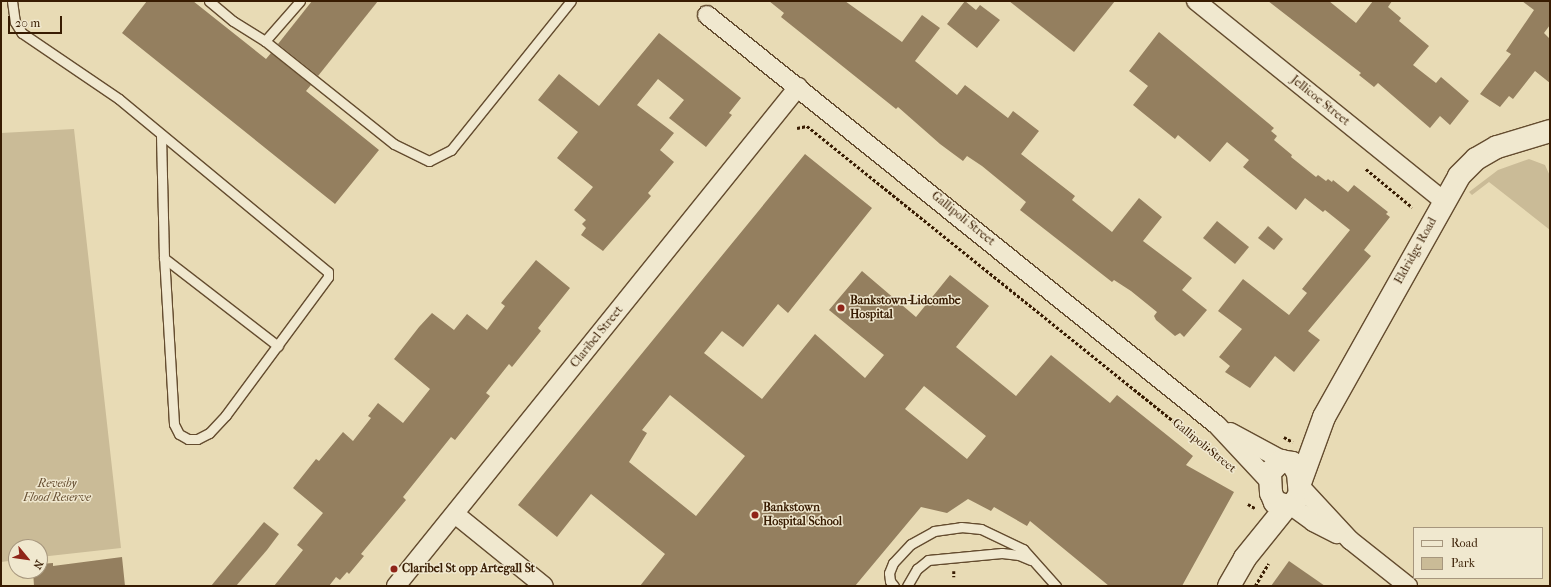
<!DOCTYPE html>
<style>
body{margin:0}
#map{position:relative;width:1551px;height:587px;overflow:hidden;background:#e8dbb5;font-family:"IM FELL French Canon",serif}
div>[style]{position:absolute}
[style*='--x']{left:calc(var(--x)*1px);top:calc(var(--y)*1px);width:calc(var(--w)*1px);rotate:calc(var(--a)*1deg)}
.green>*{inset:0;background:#cabb97}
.building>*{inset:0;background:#947f5f}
.path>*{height:2.5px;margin-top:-1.25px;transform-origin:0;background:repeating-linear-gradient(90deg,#381c02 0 3px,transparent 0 5px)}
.roads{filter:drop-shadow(1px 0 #644c2f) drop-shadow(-1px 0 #644c2f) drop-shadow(0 1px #644c2f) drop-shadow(0 -1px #644c2f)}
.service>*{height:9px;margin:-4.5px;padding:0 4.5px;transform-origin:4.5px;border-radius:4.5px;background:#f0e8cf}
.minor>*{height:18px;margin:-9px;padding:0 9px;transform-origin:9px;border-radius:9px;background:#f0e8cf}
.tertiary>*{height:22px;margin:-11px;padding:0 11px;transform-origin:11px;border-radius:11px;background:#f0e8cf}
.dots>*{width:11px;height:11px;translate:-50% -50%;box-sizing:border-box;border:2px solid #f0e8cf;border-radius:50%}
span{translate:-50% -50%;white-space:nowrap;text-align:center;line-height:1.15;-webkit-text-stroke:3px #f0e8cf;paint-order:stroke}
.street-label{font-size:12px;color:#381c02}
.poi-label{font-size:12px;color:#381c02;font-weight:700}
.left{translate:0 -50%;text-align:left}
.park-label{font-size:12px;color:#644c2f;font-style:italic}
.frame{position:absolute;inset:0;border:2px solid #381c02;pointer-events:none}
.legend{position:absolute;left:1413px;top:527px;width:130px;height:52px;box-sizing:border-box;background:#f0e8cf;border:1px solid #a6967d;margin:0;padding:5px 7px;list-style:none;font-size:12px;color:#381c02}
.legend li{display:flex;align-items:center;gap:8px;height:20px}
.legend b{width:20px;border:1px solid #a6967d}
.north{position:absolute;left:8px;top:539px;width:40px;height:40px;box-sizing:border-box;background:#f0e8cf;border:1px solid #a6967d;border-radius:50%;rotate:119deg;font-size:11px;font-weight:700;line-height:16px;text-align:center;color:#381c02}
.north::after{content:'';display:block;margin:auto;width:14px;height:18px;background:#8f2418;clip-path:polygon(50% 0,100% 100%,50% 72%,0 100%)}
.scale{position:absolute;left:8px;top:16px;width:54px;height:18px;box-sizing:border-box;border:2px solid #381c02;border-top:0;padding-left:5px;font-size:12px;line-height:14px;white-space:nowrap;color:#381c02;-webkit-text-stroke:3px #f0e8cf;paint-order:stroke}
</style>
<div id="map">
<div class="green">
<div style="clip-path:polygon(74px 129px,121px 548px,40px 557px,40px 547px,16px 547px,16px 560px,1px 562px,1px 133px)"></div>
<div style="clip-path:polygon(1529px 159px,1545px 165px,1550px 176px,1550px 230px,1489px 182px,1472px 195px,1469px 192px,1498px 170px)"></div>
</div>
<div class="building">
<div style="clip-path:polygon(147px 1px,193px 1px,266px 59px,271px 53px,311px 85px,306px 91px,379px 150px,335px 204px,122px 33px)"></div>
<div style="clip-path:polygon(312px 1px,378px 1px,318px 76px,278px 44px)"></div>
<div style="clip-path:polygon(769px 1px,845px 1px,902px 42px,922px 15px,940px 28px,915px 61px,957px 95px,965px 85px,1008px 118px,1013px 111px,1039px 131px,1021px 154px,1075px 196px,1072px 200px,1112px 232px,1139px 198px,1162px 217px,1143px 241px,1192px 278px,1182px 290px,1207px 310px,1184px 337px,1180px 333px,1175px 336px,1156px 320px,1154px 316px,1157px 312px,1131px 291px,1114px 280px,1112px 282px,1020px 210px,1026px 202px,982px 166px,967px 156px,963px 161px,940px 144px,898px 107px,896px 109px,781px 17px,784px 13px)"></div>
<div style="clip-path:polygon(965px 1px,976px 10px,980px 5px,1000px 20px,977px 48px,947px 24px)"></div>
<div style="clip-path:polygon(1009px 1px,1115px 1px,1074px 52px)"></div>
<div style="clip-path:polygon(1268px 1px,1329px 1px,1356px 23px,1373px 1px,1392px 1px,1388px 7px,1401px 18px,1399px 21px,1429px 46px,1413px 65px,1436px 83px,1441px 77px,1469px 101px,1450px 125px,1440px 116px,1430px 128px,1378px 83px,1374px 87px,1359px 75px,1361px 73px)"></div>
<div style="clip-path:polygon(1522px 1px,1550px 1px,1550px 25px,1544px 33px,1550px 39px,1550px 83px,1535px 71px,1513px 99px,1509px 96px,1500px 107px,1480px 94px,1511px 54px,1506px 51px,1534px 10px)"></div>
<div style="clip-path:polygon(1159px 32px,1274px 128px,1271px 131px,1277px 136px,1274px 140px,1292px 155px,1291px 157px,1316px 177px,1318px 175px,1326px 181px,1328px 179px,1332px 182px,1333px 180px,1348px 192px,1354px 185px,1388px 212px,1386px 214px,1390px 217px,1364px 250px,1371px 256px,1308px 331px,1320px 340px,1294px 372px,1275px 356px,1250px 388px,1225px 372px,1230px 366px,1219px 357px,1242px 329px,1218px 311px,1243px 279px,1289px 315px,1307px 293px,1302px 289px,1350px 230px,1325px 210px,1323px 212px,1305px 198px,1296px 210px,1243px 167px,1249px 160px,1227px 142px,1210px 162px,1178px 135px,1175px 139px,1133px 105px,1148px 86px,1129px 71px)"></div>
<div style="clip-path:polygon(659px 33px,741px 98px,729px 113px,732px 115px,706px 147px,669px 118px,684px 100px,658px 79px,637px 105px,674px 133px,660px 150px,674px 162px,648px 193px,651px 196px,603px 251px,581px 235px,586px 228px,582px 224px,586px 220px,574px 210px,593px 187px,557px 158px,578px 132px,538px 100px,559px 74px,599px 106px)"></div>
<div style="clip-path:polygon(evenodd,805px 154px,872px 208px,788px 313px,778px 304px,743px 347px,722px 331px,704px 353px,762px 399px,815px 334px,865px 378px,884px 355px,829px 310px,862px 271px,916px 317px,950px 275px,989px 306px,956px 347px,1016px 396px,1051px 355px,1110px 403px,1117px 395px,1193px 456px,1186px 465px,1234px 492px,1182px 586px,1109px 586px,1030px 521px,1027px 526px,994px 507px,991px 511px,968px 499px,947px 513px,921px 507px,855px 586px,640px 586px,665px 554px,591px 494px,557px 537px,518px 505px,805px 154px,924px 386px,986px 436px,967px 459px,905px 409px,924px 386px,805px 154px,670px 395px,745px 456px,696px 516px,629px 462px,647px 433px,642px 430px,670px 395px)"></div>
<div style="clip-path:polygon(1217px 221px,1249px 247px,1235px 264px,1203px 238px)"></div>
<div style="clip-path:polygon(1268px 226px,1283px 239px,1274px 250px,1258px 238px)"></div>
<div style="clip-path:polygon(536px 260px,570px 288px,538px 328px,541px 331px,512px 367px,509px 364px,486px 393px,490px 396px,455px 440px,451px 437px,403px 497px,406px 500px,361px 554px,364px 556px,349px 574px,347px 572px,340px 580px,336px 577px,329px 586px,274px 586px,303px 550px,297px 545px,323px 513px,293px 488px,316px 459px,319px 461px,343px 432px,353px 441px,371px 418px,368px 416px,378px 403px,403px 423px,430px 389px,394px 359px,419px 327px,432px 313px,454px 330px,467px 314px,487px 330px,505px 306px,501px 303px)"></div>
<div style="clip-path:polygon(264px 522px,279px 534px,267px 550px,236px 586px,211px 586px)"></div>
<div style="clip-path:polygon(122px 557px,125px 586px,34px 586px,33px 571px,40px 571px,40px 564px,53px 563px,53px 566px)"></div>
<div style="clip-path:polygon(1289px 561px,1325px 586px,1271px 586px)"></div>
</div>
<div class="path">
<div style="--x:797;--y:128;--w:10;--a:-11"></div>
<div style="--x:807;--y:126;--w:541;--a:38.84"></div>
<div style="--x:1366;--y:169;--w:60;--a:39.6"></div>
<div style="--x:1284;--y:437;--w:10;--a:29"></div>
<div style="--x:1248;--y:504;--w:8;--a:30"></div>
<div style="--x:954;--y:571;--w:6;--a:90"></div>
<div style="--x:1255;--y:586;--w:26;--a:-59"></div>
</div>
<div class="roads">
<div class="service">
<div style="--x:12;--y:1;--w:21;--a:82"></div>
<div style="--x:15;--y:22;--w:13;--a:58"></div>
<div style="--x:22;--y:33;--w:117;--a:34.2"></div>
<div style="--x:119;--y:99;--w:271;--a:39.6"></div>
<div style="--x:328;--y:272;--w:5;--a:90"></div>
<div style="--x:328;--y:277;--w:172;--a:126.5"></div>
<div style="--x:226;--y:415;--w:25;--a:133"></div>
<div style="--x:209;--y:433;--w:13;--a:153"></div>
<div style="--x:197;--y:439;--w:9;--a:180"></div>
<div style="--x:188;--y:439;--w:10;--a:-151"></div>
<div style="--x:179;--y:434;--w:11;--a:-117"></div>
<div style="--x:174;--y:424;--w:166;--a:-93.4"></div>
<div style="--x:164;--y:258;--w:123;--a:-91.4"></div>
<div style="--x:209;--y:1;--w:31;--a:40"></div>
<div style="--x:233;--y:21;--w:38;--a:32"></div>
<div style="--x:265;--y:41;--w:165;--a:38.6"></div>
<div style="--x:394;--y:144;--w:39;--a:26"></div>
<div style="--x:429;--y:161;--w:25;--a:-27"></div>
<div style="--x:451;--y:150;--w:191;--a:-51.2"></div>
<div style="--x:265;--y:41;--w:53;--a:-48.8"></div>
<div style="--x:164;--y:258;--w:144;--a:37.7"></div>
<div style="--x:894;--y:586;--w:6;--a:-129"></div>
<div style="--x:890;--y:581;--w:8;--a:-97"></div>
<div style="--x:889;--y:573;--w:11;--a:-68"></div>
<div style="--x:893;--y:563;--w:26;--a:-47"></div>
<div style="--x:911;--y:544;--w:26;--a:-29"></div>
<div style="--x:934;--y:531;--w:27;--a:-8"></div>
<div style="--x:961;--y:527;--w:20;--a:6"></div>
<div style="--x:981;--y:529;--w:47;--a:25.5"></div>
<div style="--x:1023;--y:549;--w:50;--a:48.3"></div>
<div style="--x:907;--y:586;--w:20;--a:-60"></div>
<div style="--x:917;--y:569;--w:14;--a:-39"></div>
<div style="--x:928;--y:560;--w:74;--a:-5.4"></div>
<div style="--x:1002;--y:553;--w:17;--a:7"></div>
<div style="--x:1019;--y:555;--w:13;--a:23"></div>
</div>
<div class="minor">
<div style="--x:1196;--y:1;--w:319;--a:38.9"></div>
<div style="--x:707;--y:15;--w:654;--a:38.8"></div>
<div style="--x:1217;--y:425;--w:78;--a:47.1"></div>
<div style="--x:1230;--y:432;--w:61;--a:28.2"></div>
<div style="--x:1300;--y:486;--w:74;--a:47.2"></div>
<div style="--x:1350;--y:540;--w:74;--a:38.4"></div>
<div style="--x:1290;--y:505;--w:29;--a:36"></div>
<div style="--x:1313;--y:522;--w:27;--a:27"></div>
<div style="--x:455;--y:514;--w:114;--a:39"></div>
<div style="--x:396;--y:586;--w:641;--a:-51.14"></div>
</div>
<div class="tertiary">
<div style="--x:1281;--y:461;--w:11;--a:10"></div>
<div style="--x:1292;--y:463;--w:12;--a:59"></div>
<div style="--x:1298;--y:473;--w:21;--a:85"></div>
<div style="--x:1300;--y:494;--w:11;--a:124"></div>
<div style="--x:1294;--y:503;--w:8;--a:157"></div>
<div style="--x:1287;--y:506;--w:13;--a:-162"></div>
<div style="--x:1275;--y:502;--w:10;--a:-114"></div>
<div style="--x:1271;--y:493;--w:21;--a:-93"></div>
<div style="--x:1270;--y:472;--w:16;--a:-45"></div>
<div style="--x:1300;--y:483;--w:70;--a:-70"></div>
<div style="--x:1324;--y:417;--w:276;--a:-60.7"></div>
<div style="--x:1459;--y:176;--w:24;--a:-45"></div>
<div style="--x:1476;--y:159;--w:24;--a:-30"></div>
<div style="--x:1497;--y:147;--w:55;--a:-16.8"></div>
<div style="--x:1229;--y:586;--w:32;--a:-60"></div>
<div style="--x:1245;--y:558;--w:67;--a:-51.1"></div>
</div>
</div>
<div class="dots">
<div style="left:841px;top:308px;background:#8f2418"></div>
<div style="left:755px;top:515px;background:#8f2418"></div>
<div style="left:394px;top:569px;background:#8f2418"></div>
</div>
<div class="street-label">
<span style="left:1320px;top:101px;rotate:39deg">Jellicoe Street</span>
<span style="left:963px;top:219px;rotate:39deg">Gallipoli Street</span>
<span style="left:1416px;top:251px;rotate:-61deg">Eldridge Road</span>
<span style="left:597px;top:337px;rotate:-51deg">Claribel Street</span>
<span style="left:1204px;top:446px;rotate:39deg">Gallipoli Street</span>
</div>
<div class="poi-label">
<span class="left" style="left:850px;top:308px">Bankstown-Lidcombe<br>Hospital</span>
<span class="left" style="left:763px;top:515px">Bankstown<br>Hospital School</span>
<span class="left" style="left:402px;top:569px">Claribel St opp Artegall St</span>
</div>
<div class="park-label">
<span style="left:57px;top:491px">Revesby<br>Flood Reserve</span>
</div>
<div class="frame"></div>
<ul class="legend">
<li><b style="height:5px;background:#f0e8cf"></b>Road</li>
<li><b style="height:11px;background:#cabb97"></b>Park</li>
</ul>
<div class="north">N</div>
<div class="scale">20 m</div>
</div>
